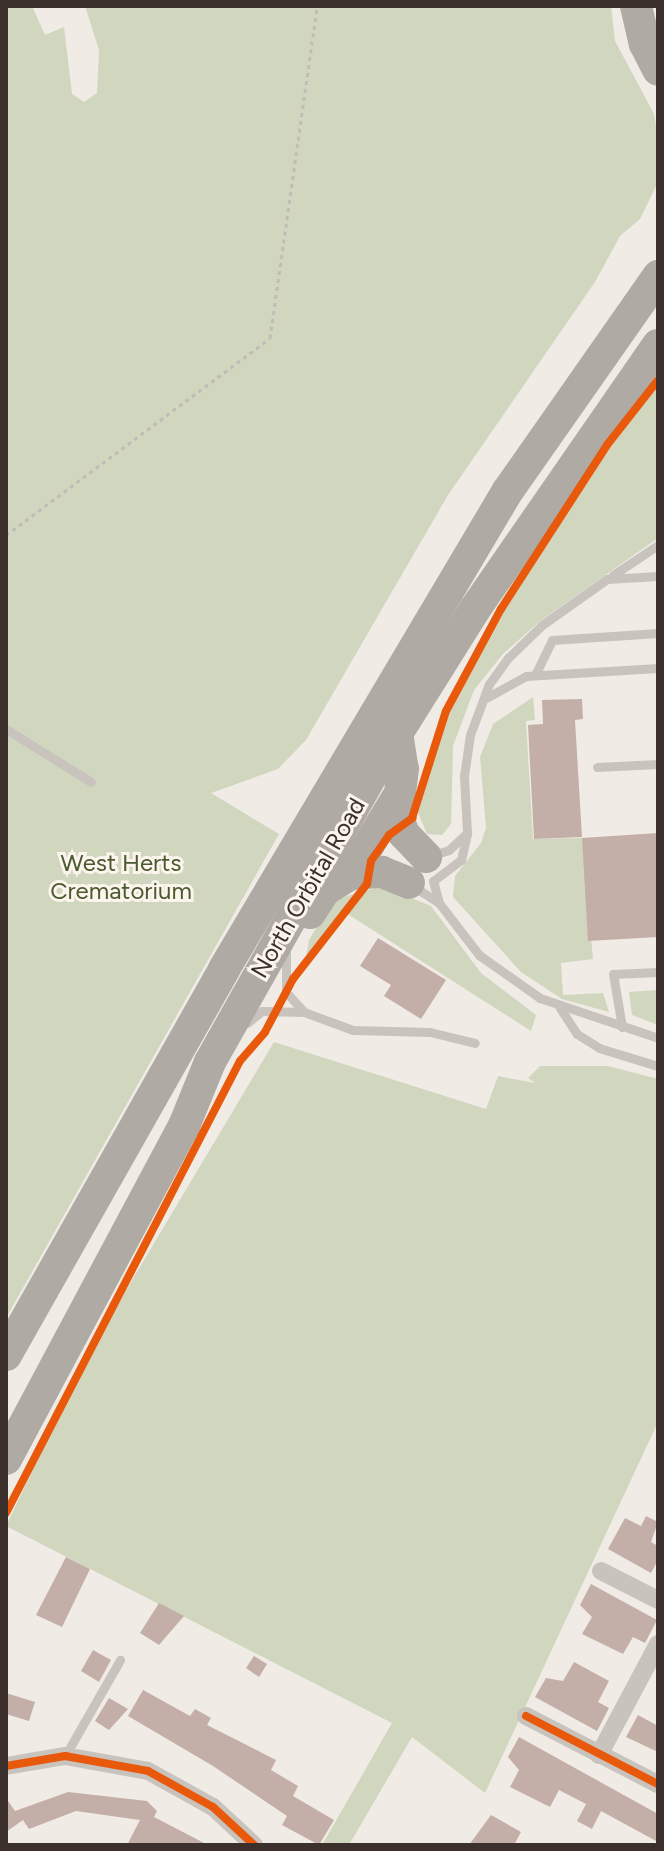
<!DOCTYPE html>
<style>
body{margin:0}
#map{position:relative;width:664px;height:1851px;overflow:hidden;background:#f0ebe5;font-family:Figtree,sans-serif}
div>[style]{position:absolute}
[style*='--x']{left:calc(var(--x)*1px);top:calc(var(--y)*1px);width:calc(var(--w)*1px);rotate:calc(var(--a)*1deg)}
.green>*{inset:0;background:#d1d6bf}
.building>*{inset:0;background:#c3afa7}
.path>*{height:3px;margin-top:-1.5px;transform-origin:0;background:repeating-linear-gradient(90deg,#c2bbb6 0 4px,transparent 0 8px)}
.lane>*{height:9px;margin:-4.5px;padding:0 4.5px;transform-origin:4.5px;border-radius:4.5px;background:#c9c3be}
.street>*{height:18px;margin:-9px;padding:0 9px;transform-origin:9px;border-radius:9px;background:#c9c3be}
.highway>*{height:32px;margin:-16px;padding:0 16px;transform-origin:16px;border-radius:16px;background:#afaaa4}
.cycleway>*{height:8px;margin:-4px;padding:0 4px;transform-origin:4px;border-radius:4px;background:#e8590c}
span{translate:-50% -50%;white-space:nowrap;text-align:center;line-height:1.15;-webkit-text-stroke:6px #fbf5ee;paint-order:stroke}
.park-label{font-size:24px;color:#4a5a2e}
.street-label{font-size:24px;color:#3b302b}
.frame{position:absolute;inset:0;border:8px solid #3b302b;pointer-events:none}
</style>
<div id="map">
<div class="green">
<div style="clip-path:polygon(6px 6px,32px 6px,45px 35px,64px 27px,72px 94px,84px 102px,97px 93px,99px 50px,85px 6px,611px 6px,615px 41px,654px 114px,658px 138px,658px 182px,640px 219px,620px 236px,595px 282px,448px 495px,306px 740px,278px 769px,211px 793px,279px 834px,6px 1318px)"></div>
<div style="clip-path:polygon(658px 374px,658px 538px,540px 621px,503px 654px,474px 690px,453px 746px,451px 824px,442px 835px,427px 834px,415px 805px,449px 711px,504px 611px)"></div>
<div style="clip-path:polygon(533px 697px,535px 720px,526px 721px,533px 839px,582px 838px,593px 959px,561px 963px,563px 995px,603px 993px,609px 1012px,562px 999px,521px 972px,453px 897px,455px 876px,481px 843px,486px 828px,480px 757px,493px 724px)"></div>
<div style="clip-path:polygon(382px 886px,431px 906px,481px 973px,536px 1015px,531px 1031px,346px 913px,331px 924px,304px 971px,309px 940px,333px 900px)"></div>
<div style="clip-path:polygon(658px 990px,658px 1025px,632px 1015px,629px 992px)"></div>
<div style="clip-path:polygon(274px 1042px,486px 1109px,498px 1076px,535px 1083px,528px 1078px,540px 1066px,608px 1066px,658px 1079px,658px 1422px,485px 1793px,412px 1737px,349px 1845px,322px 1845px,392px 1723px,6px 1526px,88px 1354px)"></div>
</div>
<div class="building">
<div style="clip-path:polygon(582px 699px,583px 719px,575px 720px,582px 837px,534px 839px,528px 725px,543px 724px,542px 700px)"></div>
<div style="clip-path:polygon(658px 833px,658px 937px,588px 941px,582px 838px)"></div>
<div style="clip-path:polygon(378px 938px,446px 980px,421px 1019px,384px 996px,391px 985px,360px 966px)"></div>
<div style="clip-path:polygon(646px 1516px,658px 1522px,651px 1542px,658px 1546px,658px 1560px,651px 1573px,608px 1549px,625px 1518px,641px 1526px)"></div>
<div style="clip-path:polygon(66px 1557px,90px 1569px,62px 1627px,36px 1615px)"></div>
<div style="clip-path:polygon(591px 1584px,657px 1620px,645px 1643px,633px 1637px,623px 1654px,582px 1634px,592px 1617px,580px 1605px)"></div>
<div style="clip-path:polygon(159px 1603px,184px 1616px,159px 1645px,140px 1633px)"></div>
<div style="clip-path:polygon(93px 1650px,111px 1660px,99px 1682px,81px 1671px)"></div>
<div style="clip-path:polygon(254px 1656px,267px 1664px,259px 1677px,246px 1668px)"></div>
<div style="clip-path:polygon(574px 1662px,609px 1681px,598px 1702px,609px 1708px,597px 1731px,535px 1697px,546px 1678px,563px 1681px)"></div>
<div style="clip-path:polygon(143px 1690px,190px 1716px,195px 1709px,211px 1718px,207px 1725px,276px 1760px,271px 1770px,298px 1786px,293px 1796px,334px 1820px,319px 1845px,282px 1825px,287px 1816px,213px 1766px,128px 1716px)"></div>
<div style="clip-path:polygon(6px 1693px,35px 1702px,29px 1721px,6px 1714px)"></div>
<div style="clip-path:polygon(109px 1698px,128px 1709px,109px 1730px,95px 1721px)"></div>
<div style="clip-path:polygon(638px 1715px,658px 1726px,658px 1752px,626px 1737px)"></div>
<div style="clip-path:polygon(519px 1737px,658px 1814px,658px 1842px,601px 1811px,592px 1829px,577px 1821px,586px 1804px,559px 1790px,550px 1807px,510px 1787px,519px 1770px,508px 1757px)"></div>
<div style="clip-path:polygon(68px 1792px,147px 1801px,157px 1811px,154px 1817px,208px 1845px,127px 1845px,140px 1820px,76px 1811px,29px 1829px,23px 1820px,6px 1832px,6px 1798px,15px 1811px)"></div>
<div style="clip-path:polygon(491px 1815px,521px 1832px,514px 1845px,469px 1845px)"></div>
</div>
<div class="path">
<div style="--x:6;--y:535;--w:329;--a:-36.7"></div>
<div style="--x:270;--y:338;--w:335;--a:-81.9"></div>
</div>
<div class="lane">
<div style="--x:613;--y:575;--w:54;--a:-33.7"></div>
<div style="--x:535;--y:675;--w:39;--a:-64"></div>
<div style="--x:552;--y:640;--w:106;--a:-3.8"></div>
<div style="--x:486;--y:698;--w:46;--a:-28.8"></div>
<div style="--x:526;--y:676;--w:132;--a:-3.5"></div>
<div style="--x:6;--y:729;--w:100;--a:31.9"></div>
<div style="--x:597;--y:767;--w:61;--a:-2.8"></div>
<div style="--x:467;--y:833;--w:57;--a:-93"></div>
<div style="--x:464;--y:776;--w:41;--a:-81.7"></div>
<div style="--x:470;--y:735;--w:54;--a:-69.6"></div>
<div style="--x:489;--y:684;--w:32;--a:-54"></div>
<div style="--x:508;--y:658;--w:47;--a:-44.1"></div>
<div style="--x:542;--y:625;--w:80;--a:-35.3"></div>
<div style="--x:607;--y:579;--w:51;--a:-3.4"></div>
<div style="--x:413;--y:886;--w:31;--a:33"></div>
<div style="--x:439;--y:903;--w:23;--a:-105"></div>
<div style="--x:433;--y:881;--w:35;--a:-37"></div>
<div style="--x:461;--y:860;--w:28;--a:-77"></div>
<div style="--x:467;--y:833;--w:25;--a:137"></div>
<div style="--x:449;--y:850;--w:17;--a:163"></div>
<div style="--x:439;--y:903;--w:66;--a:52.4"></div>
<div style="--x:479;--y:955;--w:75;--a:35.2"></div>
<div style="--x:540;--y:998;--w:125;--a:18.7"></div>
<div style="--x:560;--y:1008;--w:31;--a:57"></div>
<div style="--x:577;--y:1034;--w:26;--a:32"></div>
<div style="--x:599;--y:1048;--w:62;--a:17"></div>
<div style="--x:304;--y:1012;--w:52;--a:20.2"></div>
<div style="--x:353;--y:1030;--w:77;--a:1.5"></div>
<div style="--x:430;--y:1032;--w:46;--a:13.7"></div>
<div style="--x:247;--y:1023;--w:19;--a:-39"></div>
<div style="--x:262;--y:1011;--w:42;--a:1.4"></div>
<div style="--x:304;--y:1012;--w:27;--a:-132"></div>
<div style="--x:286;--y:992;--w:39;--a:-90"></div>
<div style="--x:622;--y:1027;--w:54;--a:-99.6"></div>
<div style="--x:613;--y:974;--w:45;--a:-2.5"></div>
<div style="--x:65;--y:1756;--w:111;--a:-60.2"></div>
</div>
<div class="street">
<div style="--x:601;--y:1571;--w:64;--a:27"></div>
<div style="--x:526;--y:1716;--w:148;--a:27.3"></div>
<div style="--x:599;--y:1755;--w:126;--a:-62"></div>
<div style="--x:6;--y:1766;--w:60;--a:-9.6"></div>
<div style="--x:65;--y:1756;--w:84;--a:10.2"></div>
<div style="--x:148;--y:1771;--w:74;--a:29"></div>
<div style="--x:213;--y:1807;--w:56;--a:42.8"></div>
</div>
<div class="highway">
<div style="--x:636;--y:6;--w:39;--a:77"></div>
<div style="--x:645;--y:44;--w:29;--a:63"></div>
<div style="--x:397;--y:733;--w:36;--a:81"></div>
<div style="--x:403;--y:769;--w:46;--a:97.4"></div>
<div style="--x:397;--y:815;--w:20;--a:70"></div>
<div style="--x:404;--y:834;--w:32;--a:46"></div>
<div style="--x:351;--y:874;--w:87;--a:-58.7"></div>
<div style="--x:310;--y:913;--w:27;--a:-57"></div>
<div style="--x:325;--y:890;--w:31;--a:-32"></div>
<div style="--x:351;--y:874;--w:31;--a:-4"></div>
<div style="--x:382;--y:872;--w:29;--a:22"></div>
<div style="--x:6;--y:1355;--w:443;--a:-60.5"></div>
<div style="--x:224;--y:969;--w:555;--a:-59.32"></div>
<div style="--x:507;--y:492;--w:264;--a:-55"></div>
<div style="--x:6;--y:1459;--w:378;--a:-61.9"></div>
<div style="--x:184;--y:1126;--w:69;--a:-67.9"></div>
<div style="--x:210;--y:1062;--w:348;--a:-60.6"></div>
<div style="--x:381;--y:759;--w:177;--a:-57.9"></div>
<div style="--x:475;--y:609;--w:321;--a:-55.3"></div>
</div>
<div class="cycleway">
<div style="--x:6;--y:1513;--w:509;--a:-62.63"></div>
<div style="--x:240;--y:1061;--w:38;--a:-49"></div>
<div style="--x:265;--y:1032;--w:60;--a:-62.2"></div>
<div style="--x:293;--y:979;--w:120;--a:-52.1"></div>
<div style="--x:367;--y:884;--w:23;--a:-80"></div>
<div style="--x:371;--y:861;--w:32;--a:-55"></div>
<div style="--x:389;--y:835;--w:29;--a:-36"></div>
<div style="--x:412;--y:818;--w:112;--a:-72.4"></div>
<div style="--x:446;--y:711;--w:116;--a:-61.7"></div>
<div style="--x:501;--y:609;--w:195;--a:-57.1"></div>
<div style="--x:607;--y:445;--w:83;--a:-51.9"></div>
<div style="--x:526;--y:1716;--w:148;--a:27.3"></div>
<div style="--x:6;--y:1766;--w:60;--a:-9.6"></div>
<div style="--x:65;--y:1756;--w:84;--a:10.2"></div>
<div style="--x:148;--y:1771;--w:74;--a:29"></div>
<div style="--x:213;--y:1807;--w:56;--a:42.8"></div>
</div>
<div class="park-label">
<span style="left:121px;top:877px">West Herts<br>Crematorium</span>
</div>
<div class="street-label">
<span style="left:308px;top:888px;rotate:-60deg">North Orbital Road</span>
</div>
<div class="frame"></div>
</div>
